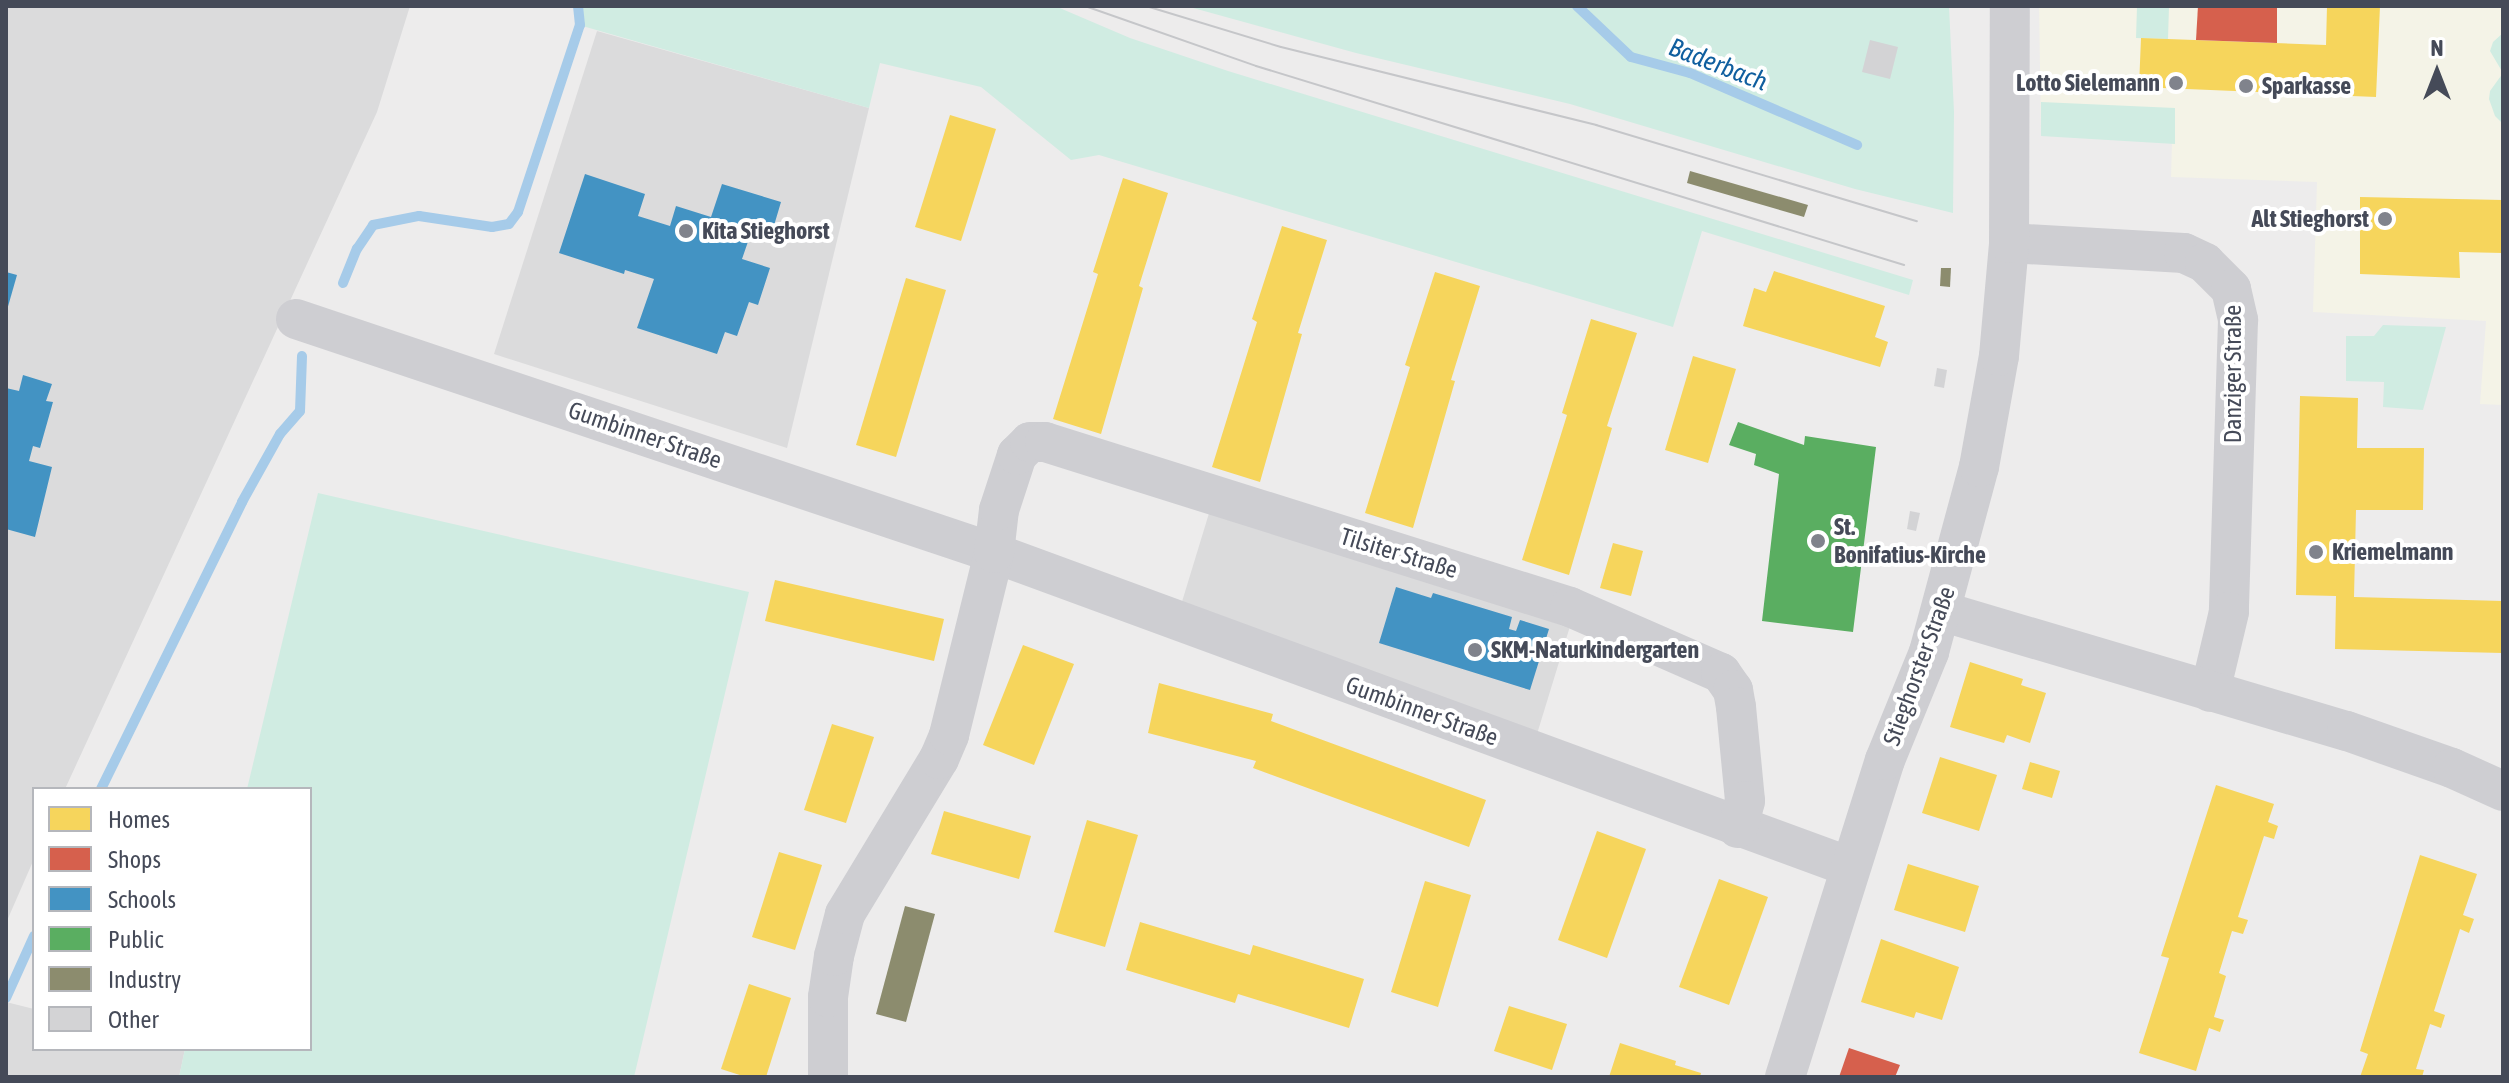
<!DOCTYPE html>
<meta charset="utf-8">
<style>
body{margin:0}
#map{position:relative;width:2509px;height:1083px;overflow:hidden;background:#edecec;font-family:"Asap Condensed",sans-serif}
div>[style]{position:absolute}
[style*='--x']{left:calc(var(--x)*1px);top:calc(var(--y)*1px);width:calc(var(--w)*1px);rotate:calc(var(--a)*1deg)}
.commercial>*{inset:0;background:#f4f3e7}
.education>*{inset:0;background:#dbdbdc}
.green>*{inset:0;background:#d0ece2}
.homes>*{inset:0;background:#f6d55c}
.shops>*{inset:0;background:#d6604d}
.schools>*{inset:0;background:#4393c3}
.public>*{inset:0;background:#5aae61}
.industry>*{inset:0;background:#8c8c6e}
.stream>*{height:10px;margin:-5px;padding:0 5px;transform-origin:5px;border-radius:5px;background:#a6cbe9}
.building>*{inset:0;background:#d3d3d5}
.minor>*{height:40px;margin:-20px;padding:0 20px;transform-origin:20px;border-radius:20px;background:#ceced2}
.tram>*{height:2px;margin:-1px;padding:0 1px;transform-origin:1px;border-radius:1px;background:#c5c6c9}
.dots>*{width:22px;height:22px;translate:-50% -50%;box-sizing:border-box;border:4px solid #fff;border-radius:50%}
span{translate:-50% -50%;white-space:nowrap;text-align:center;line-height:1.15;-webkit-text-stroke:8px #fff;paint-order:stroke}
.poi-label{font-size:24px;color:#454a58;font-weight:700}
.right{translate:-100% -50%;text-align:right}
.left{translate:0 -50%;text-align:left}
.street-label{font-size:24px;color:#454a58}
.water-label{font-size:26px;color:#105f9f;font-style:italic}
.frame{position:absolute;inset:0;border:8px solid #454a58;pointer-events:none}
.legend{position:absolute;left:32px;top:787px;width:280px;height:264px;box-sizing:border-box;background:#fff;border:2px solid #b5b7bc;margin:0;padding:10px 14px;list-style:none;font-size:24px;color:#454a58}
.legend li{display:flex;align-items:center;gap:16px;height:40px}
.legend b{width:40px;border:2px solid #b5b7bc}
.north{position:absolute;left:2397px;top:32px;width:80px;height:80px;-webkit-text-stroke:6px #fff;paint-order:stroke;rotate:0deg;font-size:22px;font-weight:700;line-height:32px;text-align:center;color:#454a58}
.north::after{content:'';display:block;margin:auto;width:28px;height:36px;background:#454a58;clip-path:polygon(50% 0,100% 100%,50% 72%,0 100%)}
</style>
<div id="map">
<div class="commercial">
<div style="clip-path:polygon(2039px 6px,2503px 6px,2503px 405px,2480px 404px,2486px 321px,2313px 312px,2317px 182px,2171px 177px,2172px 142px,2041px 132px)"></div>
</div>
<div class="education">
<div style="clip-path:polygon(6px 6px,410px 6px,377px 112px,65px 789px,34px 789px,34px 859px,6px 923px)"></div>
<div style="clip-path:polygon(597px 31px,869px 108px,787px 448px,494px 354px)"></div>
<div style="clip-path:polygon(1210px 510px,1571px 623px,1537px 734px,1181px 605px)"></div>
<div style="clip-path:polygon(6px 1002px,34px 1009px,34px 1049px,185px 1049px,179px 1077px,6px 1077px)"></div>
</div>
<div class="green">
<div style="clip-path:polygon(577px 6px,1055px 6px,1130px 38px,1228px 71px,1913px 280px,1909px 295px,1702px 231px,1673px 327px,1099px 155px,1071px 160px,981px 87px,880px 63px,869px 108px,579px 25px)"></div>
<div style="clip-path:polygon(1186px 6px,1949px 6px,1954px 112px,1953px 213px,1855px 189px,1570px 104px,1356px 53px)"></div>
<div style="clip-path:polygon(2137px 6px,2169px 6px,2168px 39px,2136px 38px)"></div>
<div style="clip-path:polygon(2503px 33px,2503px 124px,2495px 116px,2489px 99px,2490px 91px,2503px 73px,2490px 51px,2493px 42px)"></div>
<div style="clip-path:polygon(2041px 102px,2175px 108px,2175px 144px,2041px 136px)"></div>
<div style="clip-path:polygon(2383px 325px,2446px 327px,2423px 410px,2383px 407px,2384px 382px,2346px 381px,2346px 336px,2374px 336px)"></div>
<div style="clip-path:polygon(318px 493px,749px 592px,634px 1077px,179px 1077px,185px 1049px,310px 1049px,310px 789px,247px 789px)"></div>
</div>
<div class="homes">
<div style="clip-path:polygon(2327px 6px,2380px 6px,2376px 97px,2139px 87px,2141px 38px,2326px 45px)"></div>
<div style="clip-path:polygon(950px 115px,996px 129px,961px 241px,915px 227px)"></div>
<div style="clip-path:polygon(1123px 178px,1168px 193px,1139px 286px,1143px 288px,1101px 434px,1053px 419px,1098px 274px,1093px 272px)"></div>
<div style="clip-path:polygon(2360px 197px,2503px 200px,2503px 253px,2459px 252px,2460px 278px,2360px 274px)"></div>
<div style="clip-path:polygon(1282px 226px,1327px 240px,1298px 333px,1302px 334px,1260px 482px,1212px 467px,1257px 322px,1252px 319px)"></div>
<div style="clip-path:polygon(1774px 271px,1885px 306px,1875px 337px,1888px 342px,1880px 367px,1743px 326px,1754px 288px,1766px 292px)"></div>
<div style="clip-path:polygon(1435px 272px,1480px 286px,1451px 380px,1455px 381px,1413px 528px,1365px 513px,1410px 367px,1405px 365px)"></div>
<div style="clip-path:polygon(906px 278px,946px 290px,896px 457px,856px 445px)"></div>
<div style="clip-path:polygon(1591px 319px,1637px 333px,1607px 426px,1612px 428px,1569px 575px,1522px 560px,1567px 415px,1562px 413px)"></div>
<div style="clip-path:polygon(1693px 356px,1736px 369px,1708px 463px,1665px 450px)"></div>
<div style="clip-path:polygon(2300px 396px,2358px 398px,2357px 448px,2424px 448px,2423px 510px,2356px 510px,2354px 597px,2503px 601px,2503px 653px,2335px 649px,2336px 596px,2296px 595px)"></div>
<div style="clip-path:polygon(1613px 543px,1643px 551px,1631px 596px,1600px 588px)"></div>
<div style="clip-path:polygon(775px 580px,944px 619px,934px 661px,765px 621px)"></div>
<div style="clip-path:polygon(1023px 645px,1074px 664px,1034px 765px,983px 745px)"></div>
<div style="clip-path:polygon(1970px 662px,2023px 679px,2021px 685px,2046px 693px,2030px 743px,2007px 735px,2004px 743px,1950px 727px)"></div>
<div style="clip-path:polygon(1159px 683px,1273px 714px,1271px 721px,1486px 800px,1469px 847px,1253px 768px,1256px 761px,1148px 733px)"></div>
<div style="clip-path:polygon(832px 724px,874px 737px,846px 823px,804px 810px)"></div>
<div style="clip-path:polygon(1940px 757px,1997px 775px,1979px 831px,1922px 813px)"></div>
<div style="clip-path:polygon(2030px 762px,2060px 771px,2052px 798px,2022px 789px)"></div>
<div style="clip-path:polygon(2216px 785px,2274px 804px,2268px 822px,2278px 826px,2274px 839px,2264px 836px,2238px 917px,2248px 920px,2243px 934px,2232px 931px,2219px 973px,2226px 976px,2214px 1017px,2224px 1020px,2220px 1032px,2209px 1028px,2196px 1071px,2139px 1053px,2169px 958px,2161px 956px)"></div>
<div style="clip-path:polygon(944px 811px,1031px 836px,1019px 879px,931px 854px)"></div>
<div style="clip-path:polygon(1087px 820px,1138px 835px,1105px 947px,1054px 932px)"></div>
<div style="clip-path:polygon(1597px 831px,1646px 849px,1607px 958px,1558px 940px)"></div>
<div style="clip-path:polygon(779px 852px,822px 865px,795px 950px,752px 937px)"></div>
<div style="clip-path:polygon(2420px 855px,2477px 874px,2463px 915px,2474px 919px,2469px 933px,2460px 929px,2434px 1011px,2445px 1015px,2441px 1028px,2430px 1024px,2416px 1069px,2424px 1070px,2422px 1077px,2360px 1077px,2368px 1054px,2360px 1051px)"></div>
<div style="clip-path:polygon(1908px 864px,1979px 886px,1965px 932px,1894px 910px)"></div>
<div style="clip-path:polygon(1719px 879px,1768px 897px,1729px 1005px,1679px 987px)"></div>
<div style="clip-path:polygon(1425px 881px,1471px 895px,1438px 1007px,1391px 992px)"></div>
<div style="clip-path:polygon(1140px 922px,1250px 955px,1253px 945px,1364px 979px,1349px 1028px,1238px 994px,1235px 1003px,1126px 970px)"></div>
<div style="clip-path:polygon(1881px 939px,1959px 967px,1942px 1020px,1916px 1012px,1914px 1018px,1861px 1002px)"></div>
<div style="clip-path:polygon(749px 984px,791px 998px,766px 1077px,746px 1077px,721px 1069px)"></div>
<div style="clip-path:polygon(1509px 1006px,1567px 1024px,1552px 1070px,1494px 1051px)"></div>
<div style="clip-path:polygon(1620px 1043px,1676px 1061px,1675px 1065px,1701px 1073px,1700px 1077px,1609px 1077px)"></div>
</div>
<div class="shops">
<div style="clip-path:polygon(2198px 6px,2277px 6px,2277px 43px,2196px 40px)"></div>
<div style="clip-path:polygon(1849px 1048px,1900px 1065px,1895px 1077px,1839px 1077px)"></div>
</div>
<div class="schools">
<div style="clip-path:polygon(585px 174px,645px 194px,638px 216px,670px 226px,676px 206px,711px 217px,722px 184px,781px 202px,770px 239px,751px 233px,742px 259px,770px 268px,758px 305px,749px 302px,737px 336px,725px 332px,717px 354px,637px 328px,654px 279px,625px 270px,624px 274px,559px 253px)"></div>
<div style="clip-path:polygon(6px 272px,17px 275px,7px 310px,6px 310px)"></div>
<div style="clip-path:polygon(23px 375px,52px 384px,46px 401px,53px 402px,40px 448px,33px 446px,29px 461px,52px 467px,35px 537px,6px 529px,6px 388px,19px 391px)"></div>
<div style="clip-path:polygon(1396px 587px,1431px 598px,1433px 593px,1512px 617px,1509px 629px,1516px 631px,1520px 620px,1549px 629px,1530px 690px,1379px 643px)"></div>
</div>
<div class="public">
<div style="clip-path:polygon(1738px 422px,1804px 445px,1805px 436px,1876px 447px,1853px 632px,1762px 621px,1779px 474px,1754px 465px,1756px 454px,1729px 445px)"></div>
</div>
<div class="industry">
<div style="clip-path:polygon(1690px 171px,1808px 205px,1804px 217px,1687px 183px)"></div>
<div style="clip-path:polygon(1941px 268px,1951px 268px,1950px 287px,1940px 286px)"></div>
<div style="clip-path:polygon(905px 906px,935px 914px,906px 1022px,876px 1014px)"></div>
</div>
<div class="stream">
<div style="--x:1577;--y:6;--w:74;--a:43.4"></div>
<div style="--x:1631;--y:57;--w:61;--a:15.2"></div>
<div style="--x:1690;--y:73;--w:182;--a:23.3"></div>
<div style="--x:343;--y:283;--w:37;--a:-68"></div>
<div style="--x:357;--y:249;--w:29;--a:-56"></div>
<div style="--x:373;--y:225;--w:47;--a:-11.1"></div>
<div style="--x:419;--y:216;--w:74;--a:8.6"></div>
<div style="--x:492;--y:227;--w:17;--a:-10"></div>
<div style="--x:509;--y:224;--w:15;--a:-53"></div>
<div style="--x:518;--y:212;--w:197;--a:-71.7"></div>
<div style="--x:580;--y:25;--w:19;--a:-96"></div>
<div style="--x:101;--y:789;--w:320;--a:-63.8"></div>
<div style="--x:242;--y:502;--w:78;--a:-60.8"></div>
<div style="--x:280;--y:434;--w:30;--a:-49"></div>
<div style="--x:300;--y:411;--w:55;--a:-87.9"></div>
<div style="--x:6;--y:998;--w:68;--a:-65.7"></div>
</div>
<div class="building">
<div style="clip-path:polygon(1870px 40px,1898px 47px,1890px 79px,1862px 72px)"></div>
<div style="clip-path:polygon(1937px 368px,1947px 370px,1944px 388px,1934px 386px)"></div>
<div style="clip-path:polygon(1910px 511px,1920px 513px,1916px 531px,1907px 529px)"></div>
</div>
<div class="minor">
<div style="--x:2009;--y:243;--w:175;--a:3.3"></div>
<div style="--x:2184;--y:253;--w:23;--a:25"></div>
<div style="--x:2205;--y:263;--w:37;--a:45"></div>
<div style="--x:2231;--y:289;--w:32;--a:77"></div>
<div style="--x:2238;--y:320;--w:292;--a:91.8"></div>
<div style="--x:2229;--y:612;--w:82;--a:103.4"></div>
<div style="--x:296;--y:319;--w:736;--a:18.53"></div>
<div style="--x:994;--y:553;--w:912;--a:20.14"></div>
<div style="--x:1941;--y:611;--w:423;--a:16.5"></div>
<div style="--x:2347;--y:731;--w:111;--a:19.4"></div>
<div style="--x:2452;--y:768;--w:56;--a:24.3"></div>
<div style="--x:828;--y:1077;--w:80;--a:-90"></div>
<div style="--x:828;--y:997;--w:41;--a:-81.7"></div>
<div style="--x:834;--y:956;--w:43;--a:-75.3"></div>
<div style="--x:845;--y:914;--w:181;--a:-58.8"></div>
<div style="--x:939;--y:759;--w:26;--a:-67"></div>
<div style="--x:949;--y:735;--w:187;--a:-76.1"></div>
<div style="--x:994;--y:553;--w:43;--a:-83.4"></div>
<div style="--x:999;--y:510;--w:58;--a:-71.9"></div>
<div style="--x:1017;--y:455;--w:18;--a:-45"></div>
<div style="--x:1030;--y:442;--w:15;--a:0"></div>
<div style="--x:1045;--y:442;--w:550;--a:17.45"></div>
<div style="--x:1570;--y:607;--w:165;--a:23.6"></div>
<div style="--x:1721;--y:673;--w:21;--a:55"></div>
<div style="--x:1733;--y:690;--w:17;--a:80"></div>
<div style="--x:1736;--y:707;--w:94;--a:84.5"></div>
<div style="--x:1745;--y:801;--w:28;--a:105"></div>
<div style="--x:1785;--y:1077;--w:332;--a:-72.5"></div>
<div style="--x:1885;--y:760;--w:117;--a:-67.8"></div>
<div style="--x:1929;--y:652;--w:192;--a:-74.9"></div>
<div style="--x:1979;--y:467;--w:113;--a:-79.8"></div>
<div style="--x:1999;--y:356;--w:113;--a:-84.9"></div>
<div style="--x:2009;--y:243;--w:237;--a:-89.8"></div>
</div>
<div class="tram">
<div style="--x:1085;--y:6;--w:181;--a:19.3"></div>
<div style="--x:1256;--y:66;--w:678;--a:17.07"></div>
<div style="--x:1146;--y:6;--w:141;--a:16.9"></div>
<div style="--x:1281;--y:47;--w:325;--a:13.9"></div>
<div style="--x:1596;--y:125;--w:335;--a:16.7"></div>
</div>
<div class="dots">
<div style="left:2176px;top:83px;background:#80838c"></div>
<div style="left:2246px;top:86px;background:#80838c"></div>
<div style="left:2385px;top:219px;background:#80838c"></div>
<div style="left:686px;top:231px;background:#80838c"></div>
<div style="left:1818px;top:541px;background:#80838c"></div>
<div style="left:2316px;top:552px;background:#80838c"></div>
<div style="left:1475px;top:650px;background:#80838c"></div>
</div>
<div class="poi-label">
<span class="right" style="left:2160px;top:83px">Lotto Sielemann</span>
<span class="left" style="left:2262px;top:86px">Sparkasse</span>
<span class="right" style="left:2369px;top:219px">Alt Stieghorst</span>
<span class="left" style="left:702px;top:231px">Kita Stieghorst</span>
<span class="left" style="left:1834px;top:541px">St.<br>Bonifatius-Kirche</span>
<span class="left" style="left:2332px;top:552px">Kriemelmann</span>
<span class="left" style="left:1491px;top:650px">SKM-Naturkindergarten</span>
</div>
<div class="street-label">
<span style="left:2233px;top:374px;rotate:-90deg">Danziger Straße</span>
<span style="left:645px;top:435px;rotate:19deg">Gumbinner Straße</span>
<span style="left:1399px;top:553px;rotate:17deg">Tilsiter Straße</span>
<span style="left:1919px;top:666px;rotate:-70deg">Stieghorster Straße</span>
<span style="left:1422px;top:711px;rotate:20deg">Gumbinner Straße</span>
</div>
<div class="water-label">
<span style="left:1718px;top:65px;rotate:21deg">Baderbach</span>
</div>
<div class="frame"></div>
<ul class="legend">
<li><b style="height:22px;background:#f6d55c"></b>Homes</li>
<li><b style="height:22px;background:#d6604d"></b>Shops</li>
<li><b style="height:22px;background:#4393c3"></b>Schools</li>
<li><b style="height:22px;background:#5aae61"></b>Public</li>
<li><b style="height:22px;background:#8c8c6e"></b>Industry</li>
<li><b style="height:22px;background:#d3d3d5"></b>Other</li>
</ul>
<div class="north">N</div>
</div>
